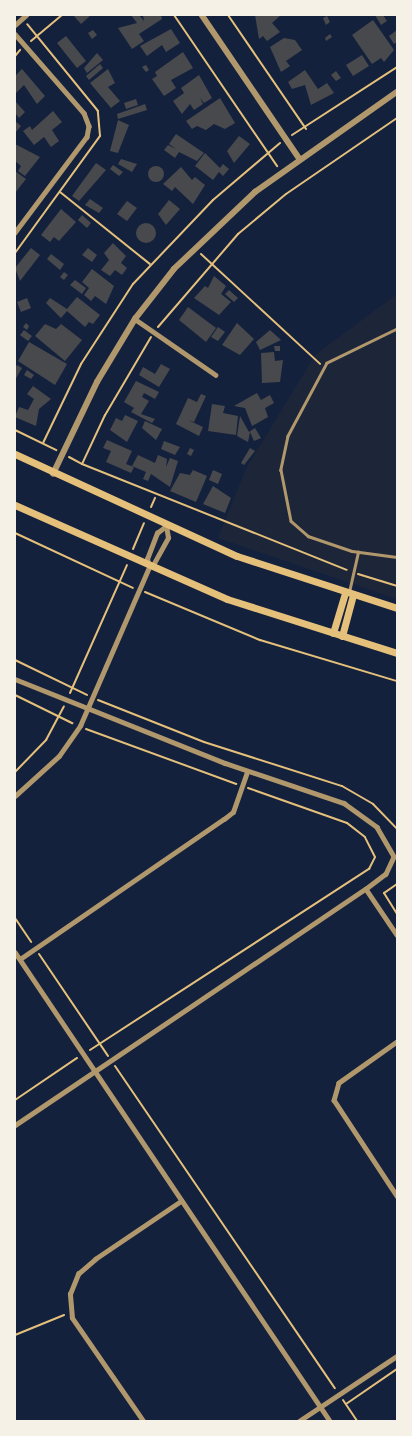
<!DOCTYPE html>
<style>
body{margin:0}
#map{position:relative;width:412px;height:1436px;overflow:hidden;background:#14213d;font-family:"Sofia Sans Condensed",sans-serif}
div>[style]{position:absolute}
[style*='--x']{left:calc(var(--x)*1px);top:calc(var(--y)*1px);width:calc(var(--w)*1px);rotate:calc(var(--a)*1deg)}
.green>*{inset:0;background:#1d2539}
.building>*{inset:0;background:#48494c}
.round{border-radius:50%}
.path>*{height:2px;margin:-1px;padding:0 1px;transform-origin:1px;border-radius:1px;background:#e5c07b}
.service>*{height:2.5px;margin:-1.25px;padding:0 1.25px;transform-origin:1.25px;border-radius:1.25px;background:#b1986c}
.minor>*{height:4.5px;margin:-2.25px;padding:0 2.25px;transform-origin:2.25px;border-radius:2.25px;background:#b1986c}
.tertiary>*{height:5.5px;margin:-2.75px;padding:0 2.75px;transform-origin:2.75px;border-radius:2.75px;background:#b1986c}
.secondary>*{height:7px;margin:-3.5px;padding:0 3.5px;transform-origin:3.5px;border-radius:3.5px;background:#e5c07b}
span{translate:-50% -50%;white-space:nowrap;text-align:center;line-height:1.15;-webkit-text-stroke:4.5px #f6f1e7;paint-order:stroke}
.frame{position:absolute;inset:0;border:16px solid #f6f1e7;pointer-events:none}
</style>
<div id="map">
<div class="green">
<div style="clip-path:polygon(397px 294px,397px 599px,218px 538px,246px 469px,315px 355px)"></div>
</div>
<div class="building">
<div style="clip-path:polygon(73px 15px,91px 15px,81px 24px)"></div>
<div style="clip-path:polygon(131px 15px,139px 15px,144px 21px,143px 15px,161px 15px,162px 19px,139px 34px,144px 41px,132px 49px,118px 28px,137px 23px)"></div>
<div style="clip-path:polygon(255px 15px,281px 15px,272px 23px,280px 32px,267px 41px,263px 36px,259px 39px)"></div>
<div style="clip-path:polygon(375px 15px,383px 15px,387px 21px,381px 25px)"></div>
<div style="clip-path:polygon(327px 16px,330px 22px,326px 25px,323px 18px)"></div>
<div style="clip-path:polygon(373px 20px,394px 50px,384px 62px,381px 58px,372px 64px,352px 35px)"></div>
<div style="clip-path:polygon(171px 29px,180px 43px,166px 52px,162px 45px,147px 56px,140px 46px)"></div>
<div style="clip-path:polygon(93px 30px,97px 35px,92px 39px,88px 33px)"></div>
<div style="clip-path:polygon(397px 30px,397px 42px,394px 44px,389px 36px)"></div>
<div style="clip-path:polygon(330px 34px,332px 37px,326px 41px,325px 38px)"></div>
<div style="clip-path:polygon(66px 36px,86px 61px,77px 68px,57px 43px)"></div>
<div style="clip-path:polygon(284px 38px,295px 40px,302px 50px,286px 61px,290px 66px,281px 72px,270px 47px)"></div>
<div style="clip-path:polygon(183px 52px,193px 68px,171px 80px,176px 88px,164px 96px,152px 79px,157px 76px,155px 72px)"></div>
<div style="clip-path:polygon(97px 53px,103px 60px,87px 73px,84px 68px)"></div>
<div style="clip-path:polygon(362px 55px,369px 66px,353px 76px,346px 65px)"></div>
<div style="clip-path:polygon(100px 64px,103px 68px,89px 80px,86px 76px)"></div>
<div style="clip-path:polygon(146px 65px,149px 70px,146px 72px,142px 67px)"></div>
<div style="clip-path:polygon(22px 69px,45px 96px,37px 104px,24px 85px,15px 94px,15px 76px)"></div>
<div style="clip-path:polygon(108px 69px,115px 83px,108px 87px,120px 101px,111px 108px,90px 83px)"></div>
<div style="clip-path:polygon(305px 70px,318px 89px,327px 83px,334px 93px,311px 105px,305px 85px,292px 89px,288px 82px)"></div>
<div style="clip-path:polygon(336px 71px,341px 78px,336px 81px,331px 75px)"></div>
<div style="clip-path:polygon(199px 75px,212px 98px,204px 103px,200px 98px,203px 104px,194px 110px,190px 104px,182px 114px,173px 101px,184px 93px,181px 88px)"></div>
<div style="clip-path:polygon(220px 98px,235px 123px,225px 129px,214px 124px,206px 130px,197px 126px,192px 129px,186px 121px)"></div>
<div style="clip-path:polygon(136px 99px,138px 105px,126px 109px,124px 103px)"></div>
<div style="clip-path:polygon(15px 101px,25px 112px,19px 118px,15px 113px)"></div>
<div style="clip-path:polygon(145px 104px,147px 110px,118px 119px,117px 114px)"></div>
<div style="clip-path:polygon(53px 111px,62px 122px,52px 130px,59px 141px,51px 147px,44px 137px,34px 145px,23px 131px,30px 126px,32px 130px)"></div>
<div style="clip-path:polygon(118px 120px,129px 125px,118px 153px,110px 151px)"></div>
<div style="clip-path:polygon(15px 121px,21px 126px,15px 133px)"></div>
<div style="clip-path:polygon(176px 134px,204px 153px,197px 161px,179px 152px,175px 158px,164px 150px,168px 145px,176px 149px,169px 144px)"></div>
<div style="clip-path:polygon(239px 136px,250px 144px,234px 163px,227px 151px)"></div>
<div style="clip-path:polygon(15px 144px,40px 157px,25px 176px,18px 171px,21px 166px,15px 161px)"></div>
<div style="clip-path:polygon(205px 153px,220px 168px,223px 164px,229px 169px,223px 176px,219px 172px,213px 180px,195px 166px)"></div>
<div style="clip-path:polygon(121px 159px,137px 164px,132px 172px,118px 164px)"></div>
<div style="clip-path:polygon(96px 163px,106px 170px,79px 201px,72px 196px)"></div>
<div style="clip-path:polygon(113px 165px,123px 172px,119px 176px,110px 169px)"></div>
<div class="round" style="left:148px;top:166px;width:16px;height:16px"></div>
<div style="clip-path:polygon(181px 167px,192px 180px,195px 177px,205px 185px,193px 204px,175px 187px,172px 191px,163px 184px)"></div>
<div style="clip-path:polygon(15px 171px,26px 179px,15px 193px)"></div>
<div style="clip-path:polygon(90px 199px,103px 208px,99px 213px,85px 205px)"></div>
<div style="clip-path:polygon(169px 200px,180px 209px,166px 225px,158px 214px)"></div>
<div style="clip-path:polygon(127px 201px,137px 208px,127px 221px,117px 214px)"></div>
<div style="clip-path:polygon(61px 209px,76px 222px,59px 241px,54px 237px,50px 242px,41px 235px)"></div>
<div style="clip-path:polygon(82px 215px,91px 223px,87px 228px,78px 220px)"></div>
<div class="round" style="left:136px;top:223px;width:20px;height:20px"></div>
<div style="clip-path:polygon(113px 243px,126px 256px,121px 263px,127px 268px,122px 275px,115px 270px,110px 276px,101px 270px,109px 260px,104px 253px)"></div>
<div style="clip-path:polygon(31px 248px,40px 255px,20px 281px,15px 268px)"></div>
<div style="clip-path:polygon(88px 248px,97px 255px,92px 262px,82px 255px)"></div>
<div style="clip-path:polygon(51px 254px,64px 264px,60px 270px,47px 259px)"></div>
<div style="clip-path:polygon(92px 269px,114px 286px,106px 304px,95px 296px,91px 301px,84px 295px,89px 288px,82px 282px)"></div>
<div style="clip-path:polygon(64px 272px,68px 275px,64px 280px,60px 277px)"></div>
<div style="clip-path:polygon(214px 276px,226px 286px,221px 294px,231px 302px,219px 315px,194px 298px,205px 286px,208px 288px)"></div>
<div style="clip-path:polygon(75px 280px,86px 288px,82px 294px,70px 285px)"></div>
<div style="clip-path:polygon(229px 290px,238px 298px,234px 302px,225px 294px)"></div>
<div style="clip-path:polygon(77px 297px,100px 315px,93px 324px,89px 322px,85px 327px,67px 311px,61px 318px,46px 303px,50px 298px,67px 309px)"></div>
<div style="clip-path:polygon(27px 298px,31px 308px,21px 312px,17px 302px)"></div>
<div style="clip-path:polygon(188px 307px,216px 328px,206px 342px,179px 320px)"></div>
<div style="clip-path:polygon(26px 323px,29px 326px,27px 330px,23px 327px)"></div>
<div style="clip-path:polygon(237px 323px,254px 339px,240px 355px,222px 345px)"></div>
<div style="clip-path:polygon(45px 324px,56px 329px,61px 324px,82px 340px,65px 361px,35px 336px)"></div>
<div style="clip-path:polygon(218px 327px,225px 332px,218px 341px,211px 337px)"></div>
<div style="clip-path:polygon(24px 330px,32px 336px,28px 341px,20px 335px)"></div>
<div style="clip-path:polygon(270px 330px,281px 340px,260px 350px,256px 342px)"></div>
<div style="clip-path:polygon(29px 342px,67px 364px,55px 385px,18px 361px)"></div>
<div style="clip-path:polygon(274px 346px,280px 346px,280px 351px,275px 351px)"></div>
<div style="clip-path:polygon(274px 352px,275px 361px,283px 360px,280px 382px,262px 383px,261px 353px)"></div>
<div style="clip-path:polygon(161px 364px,170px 369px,159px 387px,139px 375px,143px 367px,155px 374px)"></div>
<div style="clip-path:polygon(17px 365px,22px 368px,15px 380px,15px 368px)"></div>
<div style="clip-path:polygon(27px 370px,34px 375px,31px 379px,24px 375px)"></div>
<div style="clip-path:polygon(136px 381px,159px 392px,155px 399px,144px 393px,142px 397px,149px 401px,141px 414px,155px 419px,152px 423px,131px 412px,134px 408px,124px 402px)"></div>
<div style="clip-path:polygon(33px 386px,51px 399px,39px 409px,36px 426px,15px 417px,19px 407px,28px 410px,34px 399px,27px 394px)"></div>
<div style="clip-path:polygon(257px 393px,261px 400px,270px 395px,274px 403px,265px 408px,268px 417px,252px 426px,245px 408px,234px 406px)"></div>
<div style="clip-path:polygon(201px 394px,206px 396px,194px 422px,188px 420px,203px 427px,199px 436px,176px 424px,188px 398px,197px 402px)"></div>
<div style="clip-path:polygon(212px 404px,225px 406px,223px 413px,238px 416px,236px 435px,208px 431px)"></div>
<div style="clip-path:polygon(125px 415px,138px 421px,127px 442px,110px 430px,116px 418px,122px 421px)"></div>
<div style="clip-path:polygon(240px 416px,249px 432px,255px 428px,261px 438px,254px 441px,250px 432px,248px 442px,237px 436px)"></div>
<div style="clip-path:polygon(145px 421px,162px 429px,156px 440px,142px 428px)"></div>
<div style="clip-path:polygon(107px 440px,132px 451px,126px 464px,134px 467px,131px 473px,106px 462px,111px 451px,103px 448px)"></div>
<div style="clip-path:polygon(164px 441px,180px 447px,175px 455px,161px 449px)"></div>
<div style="clip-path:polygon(190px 448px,194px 450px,191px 456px,187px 454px)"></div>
<div style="clip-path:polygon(250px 448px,255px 451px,244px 465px,241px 463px)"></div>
<div style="clip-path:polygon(138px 455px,155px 463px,158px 455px,167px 459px,166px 467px,170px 458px,178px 461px,170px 487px,151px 474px,148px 481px,143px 479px,146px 472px,132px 466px)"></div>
<div style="clip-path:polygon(193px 470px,207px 476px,196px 502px,170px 491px,180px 473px,190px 475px)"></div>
<div style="clip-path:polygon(213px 470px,222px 474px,218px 484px,209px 480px)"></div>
<div style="clip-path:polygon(213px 486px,231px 498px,225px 513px,203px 504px)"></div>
</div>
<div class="path">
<div style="--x:174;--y:15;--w:183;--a:55.7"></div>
<div style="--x:228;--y:15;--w:138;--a:55.6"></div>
<div style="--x:31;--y:41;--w:40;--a:-40"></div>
<div style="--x:15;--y:56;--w:8;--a:-50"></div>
<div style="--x:292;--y:135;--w:125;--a:-32.9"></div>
<div style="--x:60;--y:192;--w:115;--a:38.7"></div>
<div style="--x:15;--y:253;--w:145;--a:-54"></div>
<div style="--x:100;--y:136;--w:25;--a:-95"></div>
<div style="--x:98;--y:111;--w:112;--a:-129.2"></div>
<div style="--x:201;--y:254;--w:162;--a:42.7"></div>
<div style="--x:158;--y:327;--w:123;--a:-49.3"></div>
<div style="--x:238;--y:234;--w:62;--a:-39.8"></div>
<div style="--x:286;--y:194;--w:135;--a:-34.4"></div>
<div style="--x:151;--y:337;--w:91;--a:120.5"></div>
<div style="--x:105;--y:415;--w:54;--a:115.1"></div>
<div style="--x:82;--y:464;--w:285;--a:21.8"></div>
<div style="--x:15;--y:430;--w:46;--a:26"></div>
<div style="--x:43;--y:443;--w:88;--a:-64.3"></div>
<div style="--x:81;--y:364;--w:95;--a:-57"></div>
<div style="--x:133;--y:284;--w:116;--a:-46.4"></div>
<div style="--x:213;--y:200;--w:88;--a:-40.4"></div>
<div style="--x:69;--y:457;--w:15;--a:28"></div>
<div style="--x:151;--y:507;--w:10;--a:-66"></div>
<div style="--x:15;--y:533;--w:130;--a:25"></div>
<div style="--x:133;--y:549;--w:28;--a:-67"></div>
<div style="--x:358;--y:574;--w:41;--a:17.1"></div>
<div style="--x:145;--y:592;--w:125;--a:22.7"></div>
<div style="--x:260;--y:640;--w:143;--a:16.7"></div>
<div style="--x:15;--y:660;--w:80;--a:25.9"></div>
<div style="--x:70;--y:693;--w:140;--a:-66"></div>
<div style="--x:15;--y:695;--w:64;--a:26.2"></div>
<div style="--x:98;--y:700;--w:114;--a:21.6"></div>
<div style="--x:204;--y:742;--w:145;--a:17.7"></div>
<div style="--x:342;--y:786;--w:36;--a:30"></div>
<div style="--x:373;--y:804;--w:35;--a:46"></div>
<div style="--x:86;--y:729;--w:160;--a:20.1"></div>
<div style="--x:15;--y:772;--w:45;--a:-45.9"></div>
<div style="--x:46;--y:740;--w:38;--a:-62"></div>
<div style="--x:397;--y:884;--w:16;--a:145"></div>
<div style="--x:384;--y:893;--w:25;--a:58"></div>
<div style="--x:15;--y:918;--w:29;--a:56"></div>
<div style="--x:39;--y:954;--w:123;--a:55.9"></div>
<div style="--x:90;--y:1050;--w:333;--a:-33"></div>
<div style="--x:369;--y:869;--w:13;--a:-63"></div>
<div style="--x:375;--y:857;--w:22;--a:-117"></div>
<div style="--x:365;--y:837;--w:23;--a:-142"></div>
<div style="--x:347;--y:823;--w:105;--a:-160.5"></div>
<div style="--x:115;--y:1066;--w:390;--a:55.7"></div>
<div style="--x:15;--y:1100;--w:75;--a:-34.1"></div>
<div style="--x:15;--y:1335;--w:53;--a:-22.2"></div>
<div style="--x:343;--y:1400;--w:25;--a:56"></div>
<div style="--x:346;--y:1404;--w:62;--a:-34.5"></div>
</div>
<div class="service">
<div style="--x:397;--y:329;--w:78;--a:154.1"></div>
<div style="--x:327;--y:363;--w:83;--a:118.1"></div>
<div style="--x:288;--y:436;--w:35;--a:102"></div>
<div style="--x:281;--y:470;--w:52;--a:78.9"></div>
<div style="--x:291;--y:521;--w:23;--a:41"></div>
<div style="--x:308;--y:536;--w:46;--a:18.8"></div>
<div style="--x:352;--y:551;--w:45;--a:7.6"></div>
<div style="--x:349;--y:592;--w:41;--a:-77.3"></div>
</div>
<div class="minor">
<div style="--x:15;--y:25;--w:15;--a:-42"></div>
<div style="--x:15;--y:34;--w:105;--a:48.9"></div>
<div style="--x:84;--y:113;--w:14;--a:69"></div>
<div style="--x:89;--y:126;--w:11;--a:100"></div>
<div style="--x:87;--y:137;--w:120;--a:126.9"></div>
<div style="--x:135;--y:319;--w:98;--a:34.7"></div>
<div style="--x:153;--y:565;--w:31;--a:-61"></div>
<div style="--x:168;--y:538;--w:12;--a:-99"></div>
<div style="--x:15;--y:679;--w:226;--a:21.8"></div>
<div style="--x:225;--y:763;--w:126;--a:18.6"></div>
<div style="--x:344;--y:803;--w:41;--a:36"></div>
<div style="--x:377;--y:827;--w:34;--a:60"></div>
<div style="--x:394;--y:857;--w:19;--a:115"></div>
<div style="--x:386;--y:874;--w:25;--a:143"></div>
<div style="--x:366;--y:889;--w:424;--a:146"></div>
<div style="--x:15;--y:796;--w:59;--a:-42.3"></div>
<div style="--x:59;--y:756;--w:37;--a:-55"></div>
<div style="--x:80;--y:726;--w:173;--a:-66.5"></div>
<div style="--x:149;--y:567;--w:8;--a:-104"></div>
<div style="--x:147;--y:559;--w:28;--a:-69"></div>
<div style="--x:157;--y:533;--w:11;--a:-38"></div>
<div style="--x:366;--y:889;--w:55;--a:56"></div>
<div style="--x:15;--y:952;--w:565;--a:56.11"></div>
<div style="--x:20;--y:959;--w:247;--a:-34.5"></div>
<div style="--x:224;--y:819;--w:11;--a:-38"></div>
<div style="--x:233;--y:812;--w:42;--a:-70.7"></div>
<div style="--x:397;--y:1042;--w:71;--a:144.7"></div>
<div style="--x:339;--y:1083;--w:18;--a:106"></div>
<div style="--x:334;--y:1100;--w:115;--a:56.7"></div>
<div style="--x:143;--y:1421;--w:125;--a:-124.6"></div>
<div style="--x:72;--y:1318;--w:24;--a:-95"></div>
<div style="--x:70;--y:1294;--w:22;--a:-68"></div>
<div style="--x:78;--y:1274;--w:23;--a:-41"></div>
<div style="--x:95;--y:1259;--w:104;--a:-34"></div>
<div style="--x:299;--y:1421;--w:118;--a:-33.6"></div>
</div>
<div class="tertiary">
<div style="--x:202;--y:15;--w:174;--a:55.8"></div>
<div style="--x:53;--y:474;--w:102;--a:-64.4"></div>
<div style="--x:97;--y:382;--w:74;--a:-58.9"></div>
<div style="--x:135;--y:319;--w:63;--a:-52"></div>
<div style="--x:174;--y:269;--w:112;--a:-43.5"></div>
<div style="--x:255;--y:192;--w:174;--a:-35.2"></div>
</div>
<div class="secondary">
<div style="--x:15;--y:454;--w:244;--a:24.7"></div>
<div style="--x:237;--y:556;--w:168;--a:18"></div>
<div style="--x:15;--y:505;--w:232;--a:23.9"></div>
<div style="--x:227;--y:599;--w:178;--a:17.6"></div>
<div style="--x:333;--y:633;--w:42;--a:-73.3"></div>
<div style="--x:342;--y:636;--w:42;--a:-75"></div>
</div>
<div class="frame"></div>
</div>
